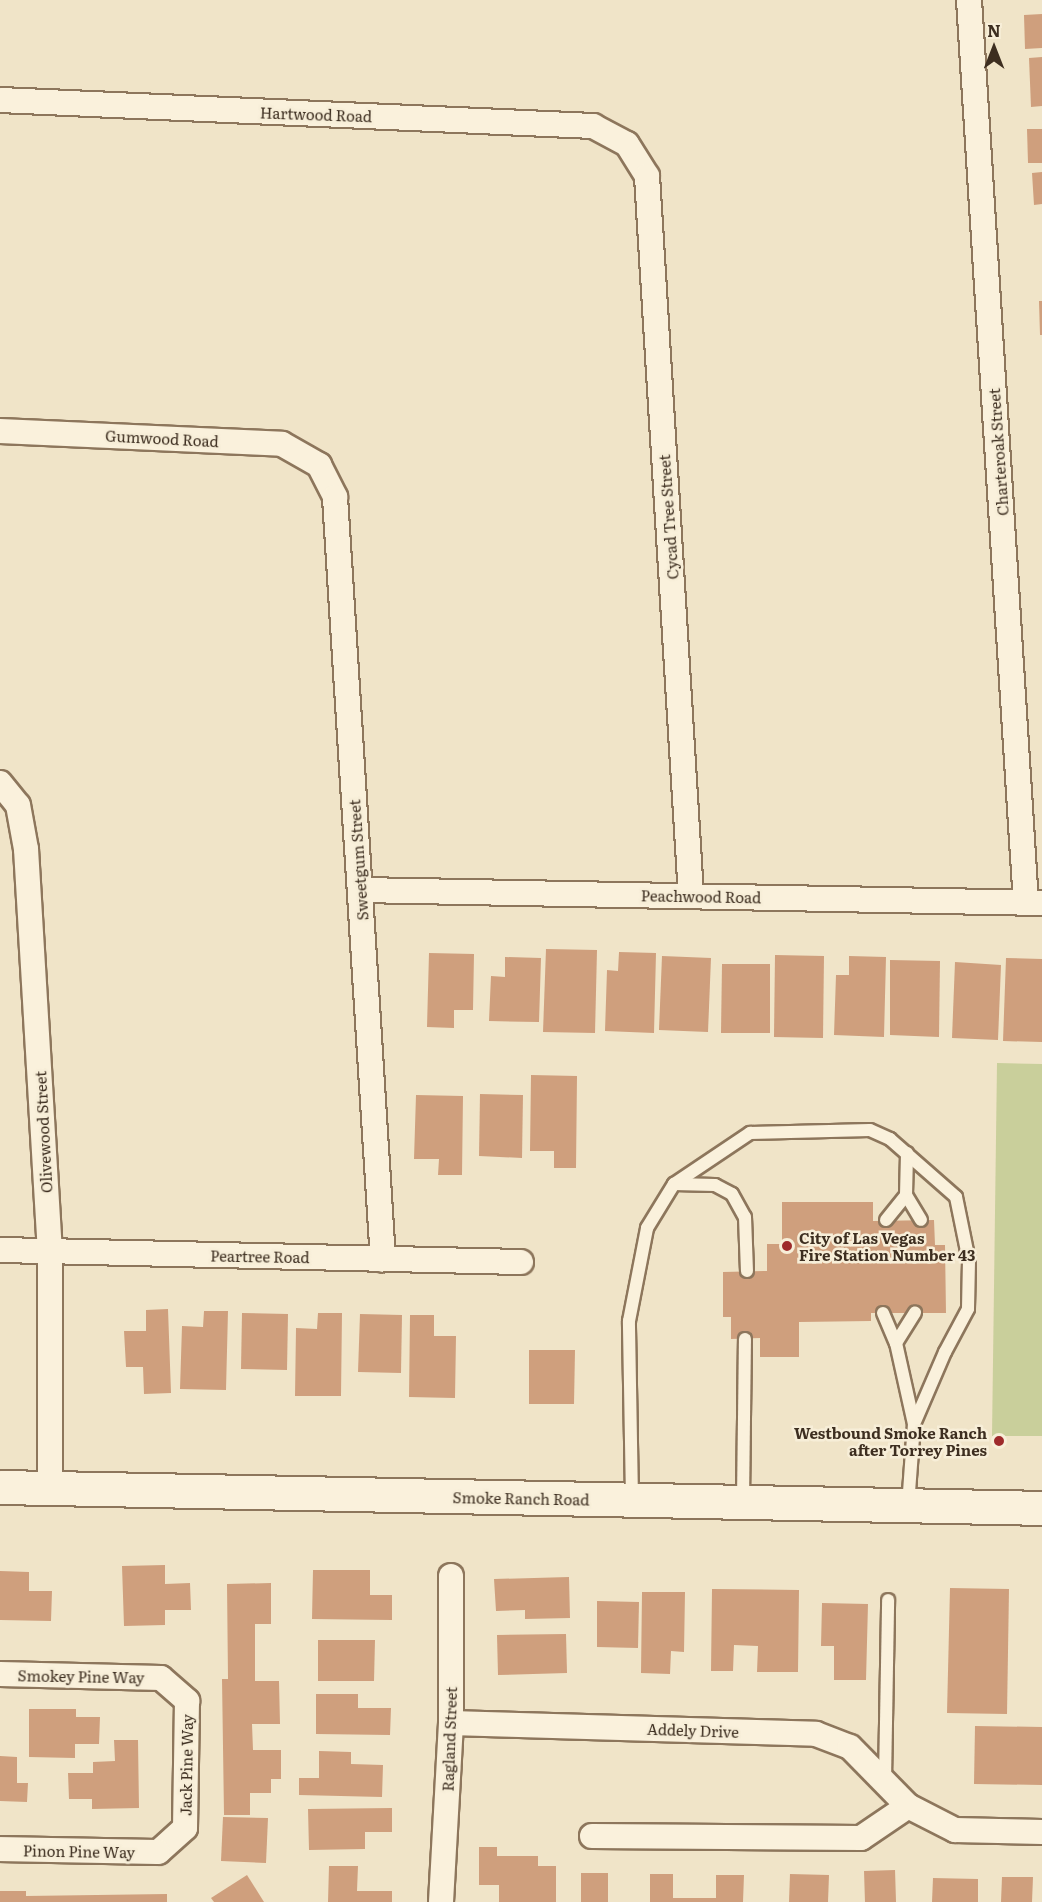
<!DOCTYPE html>
<style>
body{margin:0}
#map{position:relative;width:1042px;height:1902px;overflow:hidden;background:#f0e4c8;font-family:Literata,serif}
div>[style]{position:absolute}
[style*='--x']{left:calc(var(--x)*1px);top:calc(var(--y)*1px);width:calc(var(--w)*1px);rotate:calc(var(--a)*1deg)}
.green>*{inset:0;background:#c9cf9b}
.building>*{inset:0;background:#cf9f7d}
.roads{filter:drop-shadow(2px 0 #8d765c) drop-shadow(-2px 0 #8d765c) drop-shadow(0 2px #8d765c) drop-shadow(0 -2px #8d765c)}
.service>*{height:12px;margin:-6px;padding:0 6px;transform-origin:6px;border-radius:6px;background:#faf1dc}
.minor>*{height:24px;margin:-12px;padding:0 12px;transform-origin:12px;border-radius:12px;background:#faf1dc}
.secondary>*{height:33px;margin:-16.5px;padding:0 16.5px;transform-origin:16.5px;border-radius:16.5px;background:#faf1dc}
.dots>*{width:16px;height:16px;translate:-50% -50%;box-sizing:border-box;border:3px solid #f7eed8;border-radius:50%}
span{translate:-50% -50%;white-space:nowrap;text-align:center;line-height:1.15;-webkit-text-stroke:5px #f7eed8;paint-order:stroke}
.street-label{font-size:15px;color:#3d2e20}
.poi-label{font-size:15px;color:#3d2e20;font-weight:700}
.left{translate:0 -50%;text-align:left}
.right{translate:-100% -50%;text-align:right}
.north{position:absolute;left:964px;top:18px;width:60px;height:60px;-webkit-text-stroke:4px #f7eed8;paint-order:stroke;rotate:0deg;font-size:16px;font-weight:700;line-height:24px;text-align:center;color:#3d2e20}
.north::after{content:'';display:block;margin:auto;width:21px;height:27px;background:#3d2e20;clip-path:polygon(50% 0,100% 100%,50% 72%,0 100%)}
</style>
<div id="map">
<div class="green">
<div style="clip-path:polygon(997px 1063px,1042px 1064px,1042px 1436px,992px 1436px)"></div>
</div>
<div class="building">
<div style="clip-path:polygon(1042px 14px,1042px 48px,1025px 49px,1024px 15px)"></div>
<div style="clip-path:polygon(1042px 57px,1042px 106px,1031px 107px,1029px 58px)"></div>
<div style="clip-path:polygon(1027px 129px,1042px 129px,1042px 163px,1028px 163px)"></div>
<div style="clip-path:polygon(1042px 172px,1042px 204px,1034px 205px,1032px 173px)"></div>
<div style="clip-path:polygon(1039px 301px,1042px 301px,1042px 335px,1040px 335px)"></div>
<div style="clip-path:polygon(546px 949px,597px 950px,595px 1033px,543px 1032px)"></div>
<div style="clip-path:polygon(619px 952px,656px 953px,654px 1033px,605px 1031px,607px 970px,618px 971px)"></div>
<div style="clip-path:polygon(429px 953px,474px 954px,473px 1010px,454px 1010px,454px 1028px,427px 1027px)"></div>
<div style="clip-path:polygon(775px 955px,824px 956px,823px 1038px,774px 1037px)"></div>
<div style="clip-path:polygon(662px 956px,711px 958px,708px 1032px,659px 1030px)"></div>
<div style="clip-path:polygon(849px 956px,886px 957px,884px 1037px,834px 1035px,836px 975px,849px 975px)"></div>
<div style="clip-path:polygon(505px 957px,541px 958px,539px 1022px,489px 1021px,491px 976px,505px 977px)"></div>
<div style="clip-path:polygon(1006px 958px,1042px 959px,1042px 1042px,1003px 1041px)"></div>
<div style="clip-path:polygon(890px 960px,940px 961px,939px 1037px,890px 1035px)"></div>
<div style="clip-path:polygon(955px 962px,1001px 965px,998px 1040px,952px 1038px)"></div>
<div style="clip-path:polygon(722px 964px,770px 964px,770px 1033px,721px 1033px)"></div>
<div style="clip-path:polygon(531px 1075px,577px 1076px,576px 1168px,554px 1168px,554px 1151px,530px 1151px)"></div>
<div style="clip-path:polygon(480px 1094px,523px 1095px,522px 1158px,479px 1156px)"></div>
<div style="clip-path:polygon(416px 1095px,463px 1096px,462px 1175px,438px 1175px,439px 1159px,414px 1159px)"></div>
<div style="clip-path:polygon(782px 1202px,873px 1202px,873px 1221px,934px 1220px,935px 1245px,945px 1245px,946px 1313px,871px 1313px,871px 1321px,799px 1322px,799px 1357px,760px 1357px,760px 1338px,731px 1339px,731px 1317px,723px 1317px,723px 1272px,767px 1271px,767px 1244px,782px 1244px)"></div>
<div style="clip-path:polygon(168px 1309px,171px 1393px,144px 1394px,143px 1367px,126px 1367px,124px 1331px,146px 1331px,146px 1310px)"></div>
<div style="clip-path:polygon(204px 1311px,228px 1311px,226px 1390px,180px 1389px,182px 1326px,203px 1327px)"></div>
<div style="clip-path:polygon(242px 1313px,288px 1314px,287px 1370px,241px 1369px)"></div>
<div style="clip-path:polygon(318px 1313px,342px 1313px,341px 1396px,295px 1396px,296px 1328px,317px 1329px)"></div>
<div style="clip-path:polygon(360px 1314px,402px 1315px,401px 1373px,358px 1372px)"></div>
<div style="clip-path:polygon(410px 1315px,434px 1315px,434px 1336px,456px 1336px,455px 1398px,409px 1397px)"></div>
<div style="clip-path:polygon(529px 1350px,575px 1350px,574px 1404px,529px 1404px)"></div>
<div style="clip-path:polygon(165px 1565px,165px 1584px,190px 1583px,191px 1610px,165px 1610px,165px 1625px,124px 1626px,122px 1566px)"></div>
<div style="clip-path:polygon(313px 1570px,370px 1570px,370px 1595px,392px 1595px,392px 1620px,312px 1619px)"></div>
<div style="clip-path:polygon(0 1571px,29px 1572px,29px 1591px,52px 1591px,51px 1621px,0 1620px)"></div>
<div style="clip-path:polygon(569px 1577px,570px 1618px,525px 1619px,525px 1610px,496px 1611px,494px 1579px)"></div>
<div style="clip-path:polygon(271px 1583px,271px 1624px,255px 1624px,255px 1681px,279px 1681px,280px 1724px,252px 1724px,253px 1750px,281px 1750px,281px 1779px,271px 1779px,271px 1793px,250px 1793px,250px 1815px,224px 1815px,222px 1679px,228px 1679px,227px 1584px)"></div>
<div style="clip-path:polygon(950px 1588px,1009px 1589px,1007px 1714px,947px 1713px)"></div>
<div style="clip-path:polygon(712px 1589px,799px 1590px,798px 1672px,757px 1672px,758px 1646px,734px 1645px,733px 1671px,711px 1671px)"></div>
<div style="clip-path:polygon(642px 1592px,685px 1592px,684px 1652px,671px 1651px,670px 1674px,641px 1673px)"></div>
<div style="clip-path:polygon(597px 1601px,639px 1602px,638px 1648px,597px 1647px)"></div>
<div style="clip-path:polygon(822px 1603px,868px 1604px,866px 1680px,834px 1680px,834px 1646px,821px 1646px)"></div>
<div style="clip-path:polygon(566px 1634px,567px 1673px,498px 1675px,497px 1635px)"></div>
<div style="clip-path:polygon(318px 1640px,375px 1640px,374px 1681px,318px 1681px)"></div>
<div style="clip-path:polygon(316px 1694px,358px 1694px,358px 1708px,391px 1708px,390px 1735px,316px 1734px)"></div>
<div style="clip-path:polygon(29px 1709px,76px 1709px,76px 1717px,100px 1717px,99px 1744px,75px 1744px,75px 1758px,29px 1757px)"></div>
<div style="clip-path:polygon(975px 1726px,1042px 1727px,1042px 1785px,974px 1784px)"></div>
<div style="clip-path:polygon(114px 1740px,138px 1740px,139px 1808px,92px 1809px,92px 1799px,69px 1799px,68px 1773px,93px 1773px,93px 1762px,115px 1761px)"></div>
<div style="clip-path:polygon(319px 1751px,351px 1752px,351px 1764px,383px 1765px,382px 1797px,299px 1795px,299px 1778px,319px 1778px)"></div>
<div style="clip-path:polygon(0 1756px,17px 1757px,17px 1783px,28px 1783px,27px 1802px,0 1801px)"></div>
<div style="clip-path:polygon(392px 1808px,392px 1832px,365px 1832px,365px 1849px,309px 1850px,308px 1809px)"></div>
<div style="clip-path:polygon(223px 1817px,268px 1818px,266px 1863px,221px 1861px)"></div>
<div style="clip-path:polygon(479px 1847px,497px 1847px,497px 1856px,538px 1856px,538px 1866px,556px 1866px,556px 1902px,499px 1902px,499px 1885px,479px 1885px)"></div>
<div style="clip-path:polygon(329px 1866px,358px 1866px,357px 1891px,392px 1891px,392px 1902px,328px 1902px)"></div>
<div style="clip-path:polygon(895px 1870px,896px 1902px,865px 1902px,864px 1871px)"></div>
<div style="clip-path:polygon(581px 1873px,608px 1873px,608px 1902px,581px 1902px)"></div>
<div style="clip-path:polygon(650px 1874px,673px 1874px,673px 1898px,716px 1898px,716px 1875px,744px 1875px,743px 1902px,650px 1902px)"></div>
<div style="clip-path:polygon(790px 1874px,829px 1875px,828px 1902px,789px 1902px)"></div>
<div style="clip-path:polygon(247px 1875px,264px 1902px,214px 1902px,211px 1898px)"></div>
<div style="clip-path:polygon(1002px 1877px,1033px 1877px,1032px 1902px,1001px 1902px)"></div>
<div style="clip-path:polygon(933px 1878px,978px 1879px,978px 1902px,932px 1902px)"></div>
<div style="clip-path:polygon(0 1891px,26px 1891px,26px 1896px,167px 1894px,167px 1902px,0 1902px)"></div>
</div>
<div class="roads">
<div class="service">
<div style="--x:674;--y:1184;--w:41;--a:1.4"></div>
<div style="--x:715;--y:1185;--w:19;--a:28"></div>
<div style="--x:732;--y:1194;--w:26;--a:61"></div>
<div style="--x:745;--y:1217;--w:54;--a:87.9"></div>
<div style="--x:906;--y:1195;--w:29;--a:59"></div>
<div style="--x:886;--y:1220;--w:32;--a:-51"></div>
<div style="--x:906;--y:1195;--w:42;--a:-88.6"></div>
<div style="--x:883;--y:1313;--w:33;--a:67"></div>
<div style="--x:896;--y:1343;--w:83;--a:77.5"></div>
<div style="--x:914;--y:1424;--w:81;--a:94.2"></div>
<div style="--x:896;--y:1343;--w:36;--a:-58"></div>
<div style="--x:632;--y:1499;--w:178;--a:-91"></div>
<div style="--x:629;--y:1321;--w:95;--a:-79"></div>
<div style="--x:647;--y:1228;--w:52;--a:-58.5"></div>
<div style="--x:674;--y:1184;--w:92;--a:-33.9"></div>
<div style="--x:750;--y:1133;--w:120;--a:-1.4"></div>
<div style="--x:870;--y:1130;--w:22;--a:24"></div>
<div style="--x:890;--y:1139;--w:88;--a:41.3"></div>
<div style="--x:956;--y:1197;--w:65;--a:78.5"></div>
<div style="--x:969;--y:1261;--w:48;--a:91.2"></div>
<div style="--x:968;--y:1309;--w:49;--a:118.1"></div>
<div style="--x:945;--y:1352;--w:78;--a:113.3"></div>
<div style="--x:743;--y:1500;--w:161;--a:-89.3"></div>
<div style="--x:885;--y:1780;--w:180;--a:-89"></div>
</div>
<div class="minor">
<div style="--x:969;--y:0;--w:905;--a:86.39"></div>
<div style="--x:0;--y:100;--w:594;--a:2.51"></div>
<div style="--x:593;--y:126;--w:38;--a:28"></div>
<div style="--x:627;--y:144;--w:38;--a:58"></div>
<div style="--x:647;--y:176;--w:721;--a:86.5"></div>
<div style="--x:0;--y:431;--w:282;--a:2.6"></div>
<div style="--x:282;--y:444;--w:43;--a:29.6"></div>
<div style="--x:319;--y:465;--w:36;--a:63"></div>
<div style="--x:335;--y:497;--w:764;--a:86.4"></div>
<div style="--x:0;--y:783;--w:28;--a:51"></div>
<div style="--x:18;--y:805;--w:45;--a:79.7"></div>
<div style="--x:26;--y:849;--w:403;--a:86.6"></div>
<div style="--x:50;--y:1251;--w:237;--a:90"></div>
<div style="--x:360;--y:890;--w:682;--a:1.09"></div>
<div style="--x:0;--y:1250;--w:521;--a:1.32"></div>
<div style="--x:0;--y:1674;--w:161;--a:1.4"></div>
<div style="--x:161;--y:1678;--w:35;--a:41"></div>
<div style="--x:187;--y:1701;--w:127;--a:90.9"></div>
<div style="--x:185;--y:1828;--w:36;--a:138"></div>
<div style="--x:158;--y:1852;--w:158;--a:-178.9"></div>
<div style="--x:451;--y:1723;--w:365;--a:1.7"></div>
<div style="--x:816;--y:1734;--w:36;--a:21"></div>
<div style="--x:850;--y:1747;--w:83;--a:45.5"></div>
<div style="--x:592;--y:1836;--w:269;--a:0.4"></div>
<div style="--x:861;--y:1838;--w:57;--a:-34.2"></div>
<div style="--x:908;--y:1806;--w:53;--a:27.1"></div>
<div style="--x:955;--y:1830;--w:87;--a:1.3"></div>
<div style="--x:441;--y:1902;--w:179;--a:-86.8"></div>
<div style="--x:451;--y:1723;--w:147;--a:-90"></div>
</div>
<div class="secondary">
<div style="--x:0;--y:1487;--w:1042;--a:1.15"></div>
</div>
</div>
<div class="dots">
<div style="left:787px;top:1246px;background:#9e2a2b"></div>
<div style="left:999px;top:1441px;background:#9e2a2b"></div>
</div>
<div class="street-label">
<span style="left:316px;top:114px;rotate:2deg">Hartwood Road</span>
<span style="left:162px;top:438px;rotate:3deg">Gumwood Road</span>
<span style="left:998px;top:452px;rotate:-94deg">Charteroak Street</span>
<span style="left:668px;top:517px;rotate:-94deg">Cycad Tree Street</span>
<span style="left:358px;top:860px;rotate:-94deg">Sweetgum Street</span>
<span style="left:701px;top:896px;rotate:1deg">Peachwood Road</span>
<span style="left:43px;top:1132px;rotate:-93deg">Olivewood Street</span>
<span style="left:260px;top:1256px;rotate:1deg">Peartree Road</span>
<span style="left:521px;top:1498px;rotate:1deg">Smoke Ranch Road</span>
<span style="left:81px;top:1676px;rotate:1deg">Smokey Pine Way</span>
<span style="left:693px;top:1730px;rotate:2deg">Addely Drive</span>
<span style="left:449px;top:1739px;rotate:-88deg">Ragland Street</span>
<span style="left:186px;top:1765px;rotate:-89deg">Jack Pine Way</span>
<span style="left:79px;top:1851px;rotate:1deg">Pinon Pine Way</span>
</div>
<div class="poi-label">
<span class="left" style="left:799px;top:1246px">City of Las Vegas<br>Fire Station Number 43</span>
<span class="right" style="left:987px;top:1441px">Westbound Smoke Ranch<br>after Torrey Pines</span>
</div>
<div class="north">N</div>
</div>
